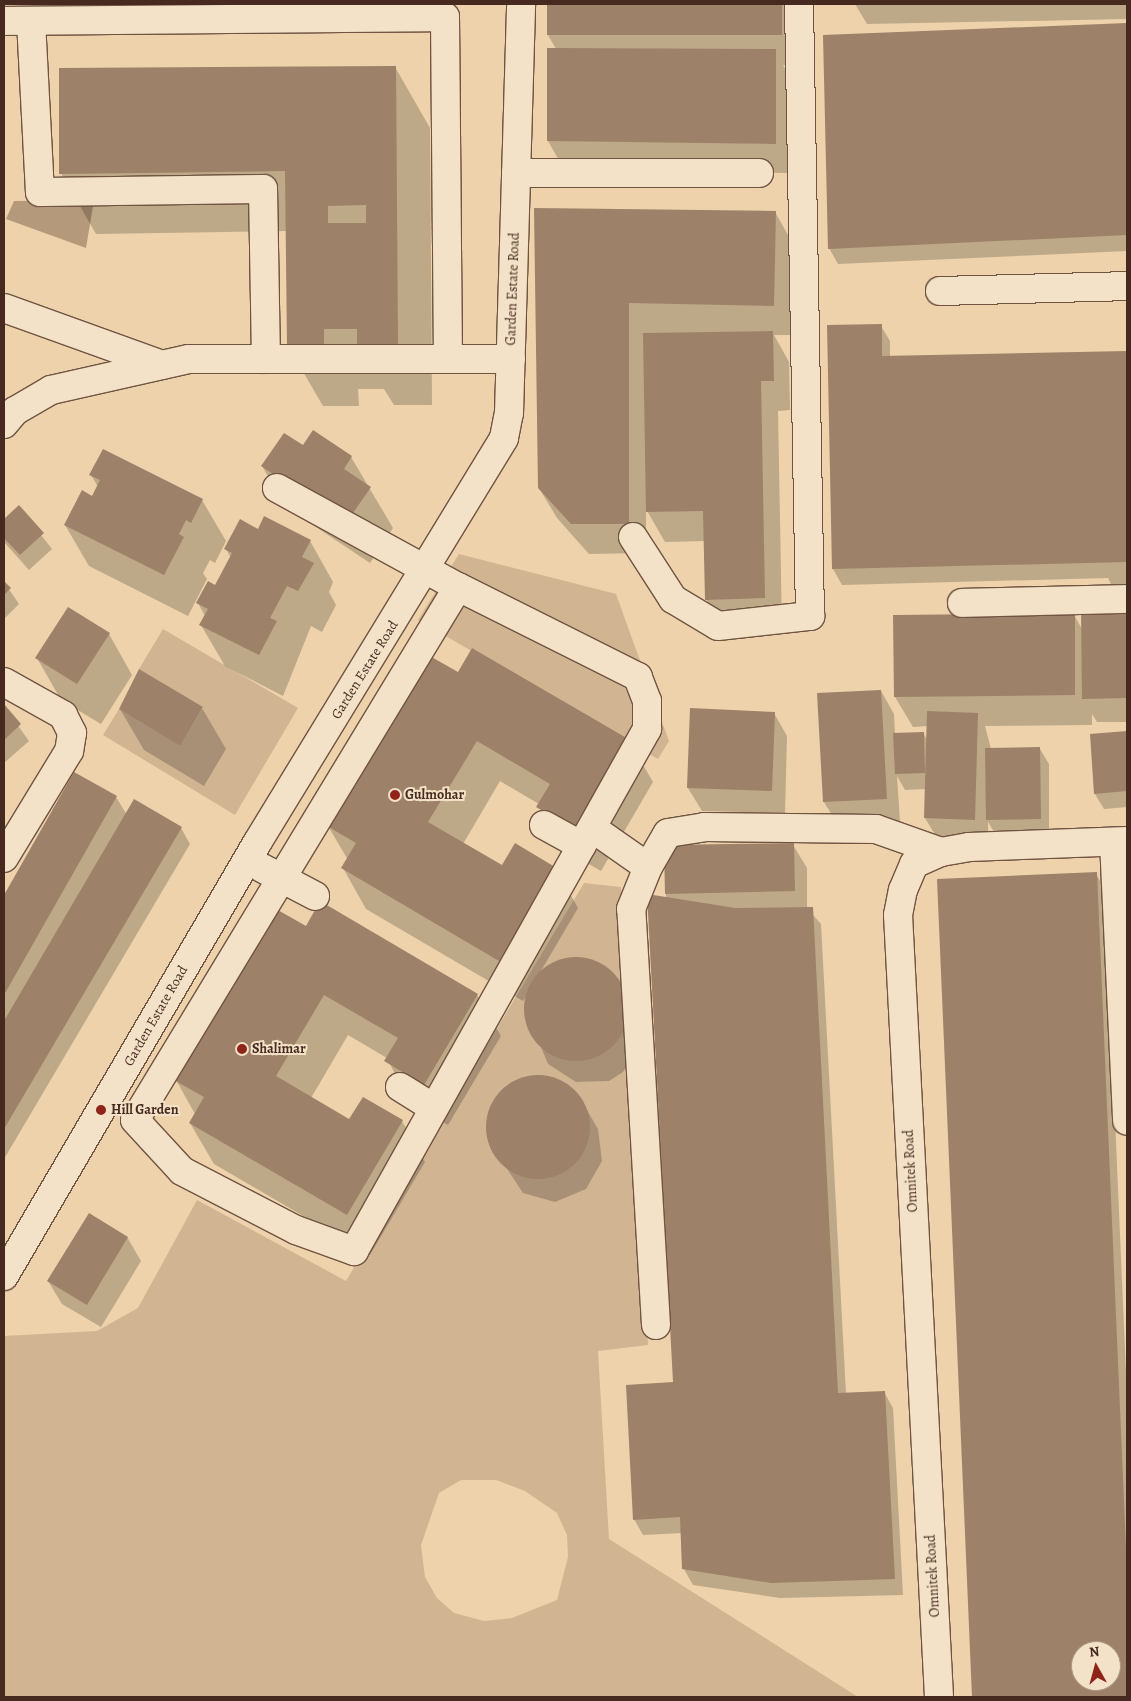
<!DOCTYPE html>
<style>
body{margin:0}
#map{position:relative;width:1131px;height:1701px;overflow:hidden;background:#edd2ab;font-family:Alegreya,serif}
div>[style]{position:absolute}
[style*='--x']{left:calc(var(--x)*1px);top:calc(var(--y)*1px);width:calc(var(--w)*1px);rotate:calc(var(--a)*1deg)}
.green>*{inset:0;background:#d1b593}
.water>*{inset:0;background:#b5997b}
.shadow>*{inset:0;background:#0003}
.building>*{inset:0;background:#9d8168}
.round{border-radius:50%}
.roads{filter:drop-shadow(1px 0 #705442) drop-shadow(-1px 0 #705442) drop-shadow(0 1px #705442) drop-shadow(0 -1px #705442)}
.minor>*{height:28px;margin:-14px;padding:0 14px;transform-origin:14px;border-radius:14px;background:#f3e2c8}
.dots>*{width:14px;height:14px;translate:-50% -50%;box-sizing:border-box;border:2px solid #f3e2c8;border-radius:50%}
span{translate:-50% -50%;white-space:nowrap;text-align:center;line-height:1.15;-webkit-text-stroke:4px #f3e2c8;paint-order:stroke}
.street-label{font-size:14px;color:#472a1f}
.poi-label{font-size:14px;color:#472a1f;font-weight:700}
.left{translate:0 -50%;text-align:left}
.frame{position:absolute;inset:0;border:5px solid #472a1f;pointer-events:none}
.north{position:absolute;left:1071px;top:1641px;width:50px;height:50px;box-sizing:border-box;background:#f3e2c8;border:1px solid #ae9884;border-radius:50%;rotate:353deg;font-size:14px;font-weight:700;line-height:20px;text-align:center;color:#472a1f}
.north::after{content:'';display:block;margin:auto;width:18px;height:22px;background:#8f2418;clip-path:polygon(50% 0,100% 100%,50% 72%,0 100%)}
</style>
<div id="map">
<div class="green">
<div style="clip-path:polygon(459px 554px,616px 594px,669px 741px,658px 759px,418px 620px)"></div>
<div style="clip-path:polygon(163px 629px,298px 708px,235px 815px,103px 735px,119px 709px,180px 746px,203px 708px,139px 669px)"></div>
<div style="clip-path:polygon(evenodd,584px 883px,621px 887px,648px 1345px,598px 1351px,609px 1539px,858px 1697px,4px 1697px,4px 1336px,97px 1331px,138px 1308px,197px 1200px,346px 1281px,584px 883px,461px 1480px,496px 1480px,525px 1491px,557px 1513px,567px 1535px,568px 1557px,557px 1600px,512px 1618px,484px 1621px,454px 1613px,437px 1598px,425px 1577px,421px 1545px,439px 1493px,461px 1480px)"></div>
</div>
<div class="water">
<div style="clip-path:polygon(94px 200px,86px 248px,6px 219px,14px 201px)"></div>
</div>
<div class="shadow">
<div style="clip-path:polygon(548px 4px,799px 4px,799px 65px,783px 65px,792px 81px,792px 173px,565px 171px,548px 141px,548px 49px,556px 49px,548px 35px)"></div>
<div style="clip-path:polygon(855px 4px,1127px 4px,1127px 19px,867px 24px)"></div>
<div style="clip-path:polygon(1127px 24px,1127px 251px,838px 264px,829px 248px,824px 36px)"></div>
<div style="clip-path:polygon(395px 67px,430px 128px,432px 405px,394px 405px,384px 389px,358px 389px,359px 406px,323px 406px,288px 346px,287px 231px,96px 234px,61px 173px)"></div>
<div style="clip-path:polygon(536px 209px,775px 212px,792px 242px,791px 335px,774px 335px,789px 362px,790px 410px,778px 411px,782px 628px,723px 629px,706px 599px,705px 541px,665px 542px,646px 509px,646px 553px,589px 554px,557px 518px,539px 488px)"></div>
<div style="clip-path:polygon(828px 326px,881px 326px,890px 341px,890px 357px,1127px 352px,1127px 585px,1112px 586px,1108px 578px,842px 585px,833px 569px)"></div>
<div style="clip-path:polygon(303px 447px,351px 457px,393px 528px,370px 563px,286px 507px,262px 466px)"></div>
<div style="clip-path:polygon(91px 475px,202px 500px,226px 541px,215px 563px,210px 560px,203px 573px,207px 579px,188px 616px,89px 566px,65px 525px,92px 497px,98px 487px)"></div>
<div style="clip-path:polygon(19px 507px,52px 549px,29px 570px,4px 542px,4px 521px)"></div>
<div style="clip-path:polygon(258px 530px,310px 541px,333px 582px,329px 592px,336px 605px,322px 632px,311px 626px,283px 696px,225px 666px,201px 625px,205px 616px,198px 603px,216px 587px,231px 558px,226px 549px)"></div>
<div style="clip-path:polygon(4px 582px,19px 604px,4px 619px)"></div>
<div style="clip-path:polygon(1127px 608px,1127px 722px,1097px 722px,1092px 714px,1092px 725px,985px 726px,991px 749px,1040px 749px,1049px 764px,1049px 834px,996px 835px,988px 822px,988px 843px,939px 841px,925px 818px,926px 789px,905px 790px,897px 776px,900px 822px,838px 825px,824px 802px,881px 691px,894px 714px,895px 735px,923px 733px,928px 741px,928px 726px,913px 727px,895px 697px,1074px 615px,1082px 629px)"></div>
<div style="clip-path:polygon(109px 634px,132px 675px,101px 724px,61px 700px,37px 658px)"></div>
<div style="clip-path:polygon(140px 670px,202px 708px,226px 749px,204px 786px,144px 750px,120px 709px)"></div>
<div style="clip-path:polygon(458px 674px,629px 741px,653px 782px,601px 871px,561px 848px,539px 804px,500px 781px,463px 844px,502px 867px,555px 867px,578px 908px,538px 976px,565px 960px,582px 959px,612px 973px,626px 997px,640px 1043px,623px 1072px,609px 1081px,576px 1082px,548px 1064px,525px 1008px,532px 988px,523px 1001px,366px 909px,343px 868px,348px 860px,328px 826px)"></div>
<div style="clip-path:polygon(4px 706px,29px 741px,4px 763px)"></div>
<div style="clip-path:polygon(774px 713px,787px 736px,785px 813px,702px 811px,688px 788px)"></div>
<div style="clip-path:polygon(1127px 732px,1127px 807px,1104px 809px,1095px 794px,1091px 735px)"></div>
<div style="clip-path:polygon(75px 773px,116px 797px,127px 815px,181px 828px,190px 844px,4px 1159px,4px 897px)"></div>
<div style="clip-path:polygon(793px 845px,807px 868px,807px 908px,821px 924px,846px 1394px,884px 1392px,893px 1408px,903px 1595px,780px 1598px,693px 1585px,684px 1569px,682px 1533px,643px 1535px,634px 1519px,674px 1384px,666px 893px)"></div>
<div style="clip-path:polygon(evenodd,1096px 874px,1105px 889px,1127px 1396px,1127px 1697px,974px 1697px,938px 881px,1096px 874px,1081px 1651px,1111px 1651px,1111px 1681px,1081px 1681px,1081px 1651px)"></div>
<div style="clip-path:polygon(306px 928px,477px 995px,501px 1036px,448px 1125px,409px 1102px,387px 1058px,348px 1035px,311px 1098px,350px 1121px,402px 1121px,425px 1162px,370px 1255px,214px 1164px,190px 1123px,195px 1114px,176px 1080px)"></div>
<div style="clip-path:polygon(527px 1078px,560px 1081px,584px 1105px,598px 1129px,602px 1161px,586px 1189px,555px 1202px,523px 1193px,490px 1143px,491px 1110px,512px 1084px)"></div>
<div style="clip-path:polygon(127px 1237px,141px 1261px,101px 1327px,62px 1304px,48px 1281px)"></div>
</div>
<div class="building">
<div style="clip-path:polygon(547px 4px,782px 4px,782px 35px,547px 35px)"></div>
<div style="clip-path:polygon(1127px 23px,1127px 235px,828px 249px,823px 35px)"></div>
<div style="clip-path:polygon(547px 48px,776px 49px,776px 144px,547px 141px)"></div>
<div style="clip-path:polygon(evenodd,396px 66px,398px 345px,357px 345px,357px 329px,324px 329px,324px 346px,287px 346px,285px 171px,59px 174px,59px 68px,396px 66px,366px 205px,366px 223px,328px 223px,328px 206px,366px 205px)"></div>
<div style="clip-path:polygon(534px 208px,776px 211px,774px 306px,629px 303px,629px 524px,571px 524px,538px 488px)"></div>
<div style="clip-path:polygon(882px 324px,882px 356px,1127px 351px,1127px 562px,832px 569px,827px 325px)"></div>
<div style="clip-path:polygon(773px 331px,774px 381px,761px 381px,765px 598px,705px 600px,703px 511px,646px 512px,643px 333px)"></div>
<div style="clip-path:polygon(313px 430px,352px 456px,344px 469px,371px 487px,346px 523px,261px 466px,284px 433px,303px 445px)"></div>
<div style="clip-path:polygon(103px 449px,203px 499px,191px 523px,186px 520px,179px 534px,184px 537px,164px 575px,64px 525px,82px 490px,92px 496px,100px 480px,89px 475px)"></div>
<div style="clip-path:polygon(19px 505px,44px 533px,20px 555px,4px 538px,4px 519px)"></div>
<div style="clip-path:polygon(264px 516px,311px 540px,302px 557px,314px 563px,298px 591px,287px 586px,270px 618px,277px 621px,259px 655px,199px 625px,208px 609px,196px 603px,208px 581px,215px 585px,232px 553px,224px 549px,240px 519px,258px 529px)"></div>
<div style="clip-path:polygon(4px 581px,11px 588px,4px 595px)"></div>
<div style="clip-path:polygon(68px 607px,110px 633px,77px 684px,35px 658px)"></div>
<div style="clip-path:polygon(1081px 607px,1127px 607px,1127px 698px,1082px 699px)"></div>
<div style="clip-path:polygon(1075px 613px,1075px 695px,894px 697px,893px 615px)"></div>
<div style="clip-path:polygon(472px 648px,630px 740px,577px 830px,536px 807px,550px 784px,477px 741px,428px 822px,502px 865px,515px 843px,555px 867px,499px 961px,341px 868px,356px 843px,327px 826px,428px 655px,458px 672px)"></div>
<div style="clip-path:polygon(139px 669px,203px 707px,180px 746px,119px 709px)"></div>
<div style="clip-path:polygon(881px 690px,887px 799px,823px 802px,817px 693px)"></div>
<div style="clip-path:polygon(4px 704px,21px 724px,4px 740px)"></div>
<div style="clip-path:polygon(690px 708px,775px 712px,772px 791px,687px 788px)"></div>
<div style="clip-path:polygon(927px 711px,978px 713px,975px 820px,924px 818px)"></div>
<div style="clip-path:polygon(1127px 731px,1127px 791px,1094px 794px,1090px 734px)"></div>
<div style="clip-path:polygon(924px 732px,925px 773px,895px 774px,893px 733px)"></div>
<div style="clip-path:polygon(1040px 747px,1041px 819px,986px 820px,985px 748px)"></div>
<div style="clip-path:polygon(74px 772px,117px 796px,4px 995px,4px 895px)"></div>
<div style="clip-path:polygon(134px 799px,182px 827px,4px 1129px,4px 1021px)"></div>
<div style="clip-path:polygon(794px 843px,795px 891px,665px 894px,664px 845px)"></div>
<div style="clip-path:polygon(evenodd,1097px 872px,1127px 1572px,1127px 1697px,972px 1697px,937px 879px,1097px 872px,1081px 1651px,1111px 1651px,1111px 1681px,1081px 1681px,1081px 1651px)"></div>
<div style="clip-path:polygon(647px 894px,735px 908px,813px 907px,838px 1393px,885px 1391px,895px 1579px,771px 1583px,682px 1569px,680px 1517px,633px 1520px,626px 1385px,673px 1382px)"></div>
<div style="clip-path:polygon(320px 901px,478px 994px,424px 1085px,384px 1061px,398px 1038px,324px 995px,276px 1076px,349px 1119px,363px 1097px,403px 1120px,347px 1215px,189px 1123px,204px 1097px,174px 1080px,276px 909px,306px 926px)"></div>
<div class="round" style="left:524px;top:957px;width:104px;height:104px"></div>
<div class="round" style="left:486px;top:1075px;width:104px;height:104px"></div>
<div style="clip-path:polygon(89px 1213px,128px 1237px,87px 1305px,47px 1281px)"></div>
</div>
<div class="roads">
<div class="minor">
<div style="--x:4;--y:21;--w:441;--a:-0.5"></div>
<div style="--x:445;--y:17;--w:342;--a:89.5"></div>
<div style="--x:31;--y:21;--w:171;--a:87"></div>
<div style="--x:40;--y:192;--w:223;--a:-0.8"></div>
<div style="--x:263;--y:189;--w:170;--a:89"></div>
<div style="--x:516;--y:173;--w:243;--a:0"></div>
<div style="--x:940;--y:291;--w:187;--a:-1.5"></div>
<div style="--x:4;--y:308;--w:168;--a:19.8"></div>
<div style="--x:4;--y:424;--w:17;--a:-50"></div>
<div style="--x:15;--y:411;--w:42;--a:-30.3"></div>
<div style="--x:51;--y:390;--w:141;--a:-12.7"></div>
<div style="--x:189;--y:359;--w:322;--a:0"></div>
<div style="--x:277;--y:488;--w:206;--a:28.7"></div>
<div style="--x:458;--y:587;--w:623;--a:121.22"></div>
<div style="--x:135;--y:1120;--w:69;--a:47.3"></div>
<div style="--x:182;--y:1171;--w:128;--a:27.4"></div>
<div style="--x:296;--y:1230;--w:62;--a:19.9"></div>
<div style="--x:354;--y:1251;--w:599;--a:-60.69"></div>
<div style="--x:647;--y:729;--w:28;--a:-90"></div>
<div style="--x:647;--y:701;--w:26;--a:-111"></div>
<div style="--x:638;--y:677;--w:201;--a:-153.4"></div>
<div style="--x:633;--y:537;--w:74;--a:57.2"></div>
<div style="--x:673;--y:599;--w:52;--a:31"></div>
<div style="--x:718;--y:626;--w:93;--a:-6.2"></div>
<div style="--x:810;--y:616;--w:612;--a:-91.03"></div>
<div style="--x:962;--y:603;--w:165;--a:-1.4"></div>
<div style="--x:4;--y:682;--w:68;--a:29.2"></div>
<div style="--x:63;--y:715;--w:20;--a:63"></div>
<div style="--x:72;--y:733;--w:18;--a:99"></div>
<div style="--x:69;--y:751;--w:125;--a:121.3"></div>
<div style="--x:544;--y:825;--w:43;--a:28.9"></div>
<div style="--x:592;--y:828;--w:68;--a:34.9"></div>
<div style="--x:1114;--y:842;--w:279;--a:87.3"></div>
<div style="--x:262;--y:868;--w:60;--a:27.8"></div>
<div style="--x:400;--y:1087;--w:40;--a:32"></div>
<div style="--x:4;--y:1276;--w:501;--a:-59.7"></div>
<div style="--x:257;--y:843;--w:474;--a:-58.6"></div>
<div style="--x:504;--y:438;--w:25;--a:-79"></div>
<div style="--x:509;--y:413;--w:409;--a:-88.3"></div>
<div style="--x:656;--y:1325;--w:417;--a:-93.4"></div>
<div style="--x:631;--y:909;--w:45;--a:-68"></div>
<div style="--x:648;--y:867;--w:39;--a:-60"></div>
<div style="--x:668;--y:833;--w:36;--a:-9"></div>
<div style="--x:704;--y:827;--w:172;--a:0.7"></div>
<div style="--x:876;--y:829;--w:69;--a:19.5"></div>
<div style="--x:939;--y:1697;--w:783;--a:-93"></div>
<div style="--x:898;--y:915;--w:25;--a:-79"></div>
<div style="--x:903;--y:890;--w:28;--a:-67"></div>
<div style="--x:914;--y:864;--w:30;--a:-24"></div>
<div style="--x:941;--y:852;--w:28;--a:-10"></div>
<div style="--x:969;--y:847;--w:158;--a:-2.2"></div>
</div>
</div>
<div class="dots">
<div style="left:395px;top:795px;background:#8f2418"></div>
<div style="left:242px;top:1049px;background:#8f2418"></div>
<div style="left:101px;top:1110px;background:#8f2418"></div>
</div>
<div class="street-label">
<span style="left:513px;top:289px;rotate:-88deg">Garden Estate Road</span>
<span style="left:365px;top:670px;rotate:-58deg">Garden Estate Road</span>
<span style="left:156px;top:1016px;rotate:-60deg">Garden Estate Road</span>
<span style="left:911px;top:1171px;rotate:-93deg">Omnitek Road</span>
<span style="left:933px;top:1576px;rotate:-93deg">Omnitek Road</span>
</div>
<div class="poi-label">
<span class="left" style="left:405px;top:795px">Gulmohar</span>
<span class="left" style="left:252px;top:1049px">Shalimar</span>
<span class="left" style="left:111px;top:1110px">Hill Garden</span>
</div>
<div class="frame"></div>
<div class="north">N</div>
</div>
